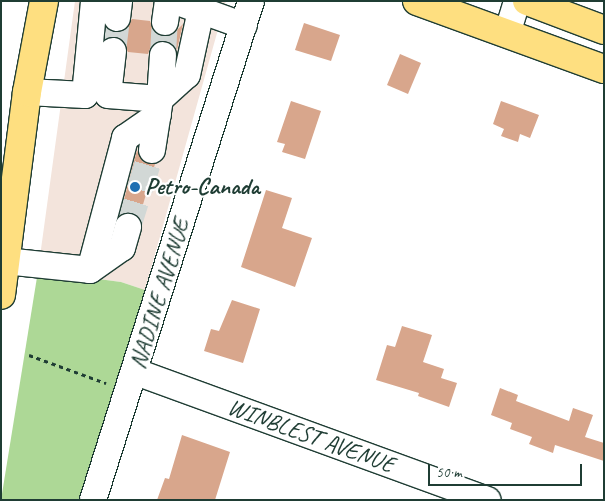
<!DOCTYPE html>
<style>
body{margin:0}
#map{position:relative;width:605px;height:501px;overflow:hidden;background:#fff;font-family:Caveat,sans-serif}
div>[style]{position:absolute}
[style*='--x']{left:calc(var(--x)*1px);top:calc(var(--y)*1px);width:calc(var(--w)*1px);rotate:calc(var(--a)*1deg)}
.built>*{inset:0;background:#f3e4dc}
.green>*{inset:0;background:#add896}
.building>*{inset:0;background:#d8a68c}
.minor-tunnel>*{height:26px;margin-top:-13px;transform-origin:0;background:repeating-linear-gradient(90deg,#d2d8d6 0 26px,transparent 0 39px)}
.path>*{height:3px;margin-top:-1.5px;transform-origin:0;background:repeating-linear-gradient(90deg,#1f3d34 0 4px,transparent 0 8px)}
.roads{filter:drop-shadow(1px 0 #1f3d34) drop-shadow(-1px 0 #1f3d34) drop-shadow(0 1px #1f3d34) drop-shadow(0 -1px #1f3d34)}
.minor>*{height:26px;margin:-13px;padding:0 13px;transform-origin:13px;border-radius:13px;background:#fff}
.major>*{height:28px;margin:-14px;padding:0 14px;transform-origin:14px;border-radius:14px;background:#fedf80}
.dots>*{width:14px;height:14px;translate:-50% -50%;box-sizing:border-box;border:2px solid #fff;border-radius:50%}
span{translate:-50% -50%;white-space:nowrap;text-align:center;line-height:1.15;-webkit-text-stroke:4.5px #fff;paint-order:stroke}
.poi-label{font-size:24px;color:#1f3d34;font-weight:700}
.left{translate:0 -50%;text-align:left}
.street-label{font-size:24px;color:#1f3d34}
.frame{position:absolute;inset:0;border:2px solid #1f3d34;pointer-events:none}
.scale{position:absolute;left:428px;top:464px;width:154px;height:22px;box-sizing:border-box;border:2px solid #1f3d34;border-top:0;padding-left:6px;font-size:15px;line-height:18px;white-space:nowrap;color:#1f3d34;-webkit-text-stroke:4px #fff;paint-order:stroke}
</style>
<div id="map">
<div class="built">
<div style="clip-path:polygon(75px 1px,226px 1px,145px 290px,121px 282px,38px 271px)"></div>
</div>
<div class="green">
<div style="clip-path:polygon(38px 271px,121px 282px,145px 290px,79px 500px,1px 500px)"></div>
</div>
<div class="building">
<div style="clip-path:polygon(132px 19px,150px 21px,155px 33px,163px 37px,171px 36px,183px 24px,177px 50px,172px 43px,164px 40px,151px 46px,148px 54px,128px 52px,121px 39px,105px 38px,106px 28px,115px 33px,122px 32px)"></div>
<div style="clip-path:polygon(304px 23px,340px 35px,331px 61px,295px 50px)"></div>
<div style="clip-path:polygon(400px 54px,421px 63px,408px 94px,387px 85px)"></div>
<div style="clip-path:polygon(291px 101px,321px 111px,305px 159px,282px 152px,285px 144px,277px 142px)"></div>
<div style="clip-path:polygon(501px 101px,539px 115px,530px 138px,520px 134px,518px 142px,501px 136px,504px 129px,493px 124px)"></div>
<div style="clip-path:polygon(137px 150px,143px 162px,155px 164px,139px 218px,132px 212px,120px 215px)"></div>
<div style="clip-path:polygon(266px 190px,292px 198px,282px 228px,312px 238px,295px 287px,241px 267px)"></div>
<div style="clip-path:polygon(232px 300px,260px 309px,243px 363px,204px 351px,211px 329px,219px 331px)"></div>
<div style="clip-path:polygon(402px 326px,432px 335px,423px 362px,444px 369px,441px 378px,457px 383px,449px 407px,418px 396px,419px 393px,376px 380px,387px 345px,395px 347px)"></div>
<div style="clip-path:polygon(500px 388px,518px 395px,516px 401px,569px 421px,573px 408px,593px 415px,585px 437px,604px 443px,604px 461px,555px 445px,553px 453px,529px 444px,532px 437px,510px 429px,512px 423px,491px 415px)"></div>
<div style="clip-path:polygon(182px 435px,230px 452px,215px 500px,157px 500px,165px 478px,169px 479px)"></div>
</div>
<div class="minor-tunnel">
<div style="--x:113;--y:51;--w:33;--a:-83"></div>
<div style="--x:163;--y:55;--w:33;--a:-87"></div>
<div style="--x:128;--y:227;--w:81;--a:-72.7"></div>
</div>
<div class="path">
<div style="--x:29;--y:355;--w:82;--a:20"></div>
</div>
<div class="roads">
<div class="minor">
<div style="--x:175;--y:1;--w:73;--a:19.9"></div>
<div style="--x:117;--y:18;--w:17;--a:-83"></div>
<div style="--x:165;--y:22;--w:21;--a:-82"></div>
<div style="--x:507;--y:34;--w:34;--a:-73"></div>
<div style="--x:113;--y:51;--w:44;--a:96.5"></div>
<div style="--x:108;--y:95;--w:52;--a:4.4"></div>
<div style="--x:160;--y:99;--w:44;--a:-86.1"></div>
<div style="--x:27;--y:92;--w:58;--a:3"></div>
<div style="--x:85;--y:95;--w:94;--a:-84.5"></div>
<div style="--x:152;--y:150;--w:52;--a:-81.1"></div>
<div style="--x:160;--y:99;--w:36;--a:-42"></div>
<div style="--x:187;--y:75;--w:66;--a:-77.8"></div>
<div style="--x:5;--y:261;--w:85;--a:6"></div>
<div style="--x:90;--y:270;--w:39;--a:-35"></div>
<div style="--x:122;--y:248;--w:22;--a:-74"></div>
<div style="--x:90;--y:270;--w:137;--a:-75.1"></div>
<div style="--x:125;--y:138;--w:40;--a:-34.9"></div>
<div style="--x:136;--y:372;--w:374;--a:20"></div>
<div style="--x:93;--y:500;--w:523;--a:-72.43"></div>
</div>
<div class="major">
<div style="--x:417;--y:1;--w:199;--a:20"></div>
<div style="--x:527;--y:1;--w:82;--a:20.6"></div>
<div style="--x:1;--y:295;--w:205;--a:-82.7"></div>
<div style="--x:27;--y:92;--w:93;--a:-79.4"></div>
</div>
</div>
<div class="dots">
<div style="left:135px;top:187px;background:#1f6fb2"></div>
</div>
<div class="poi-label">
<span class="left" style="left:145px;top:187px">Petro-Canada</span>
</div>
<div class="street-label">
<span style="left:160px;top:294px;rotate:-73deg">NADINE AVENUE</span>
<span style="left:311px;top:436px;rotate:20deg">WINBLEST AVENUE</span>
</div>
<div class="frame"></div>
<div class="scale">50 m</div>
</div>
